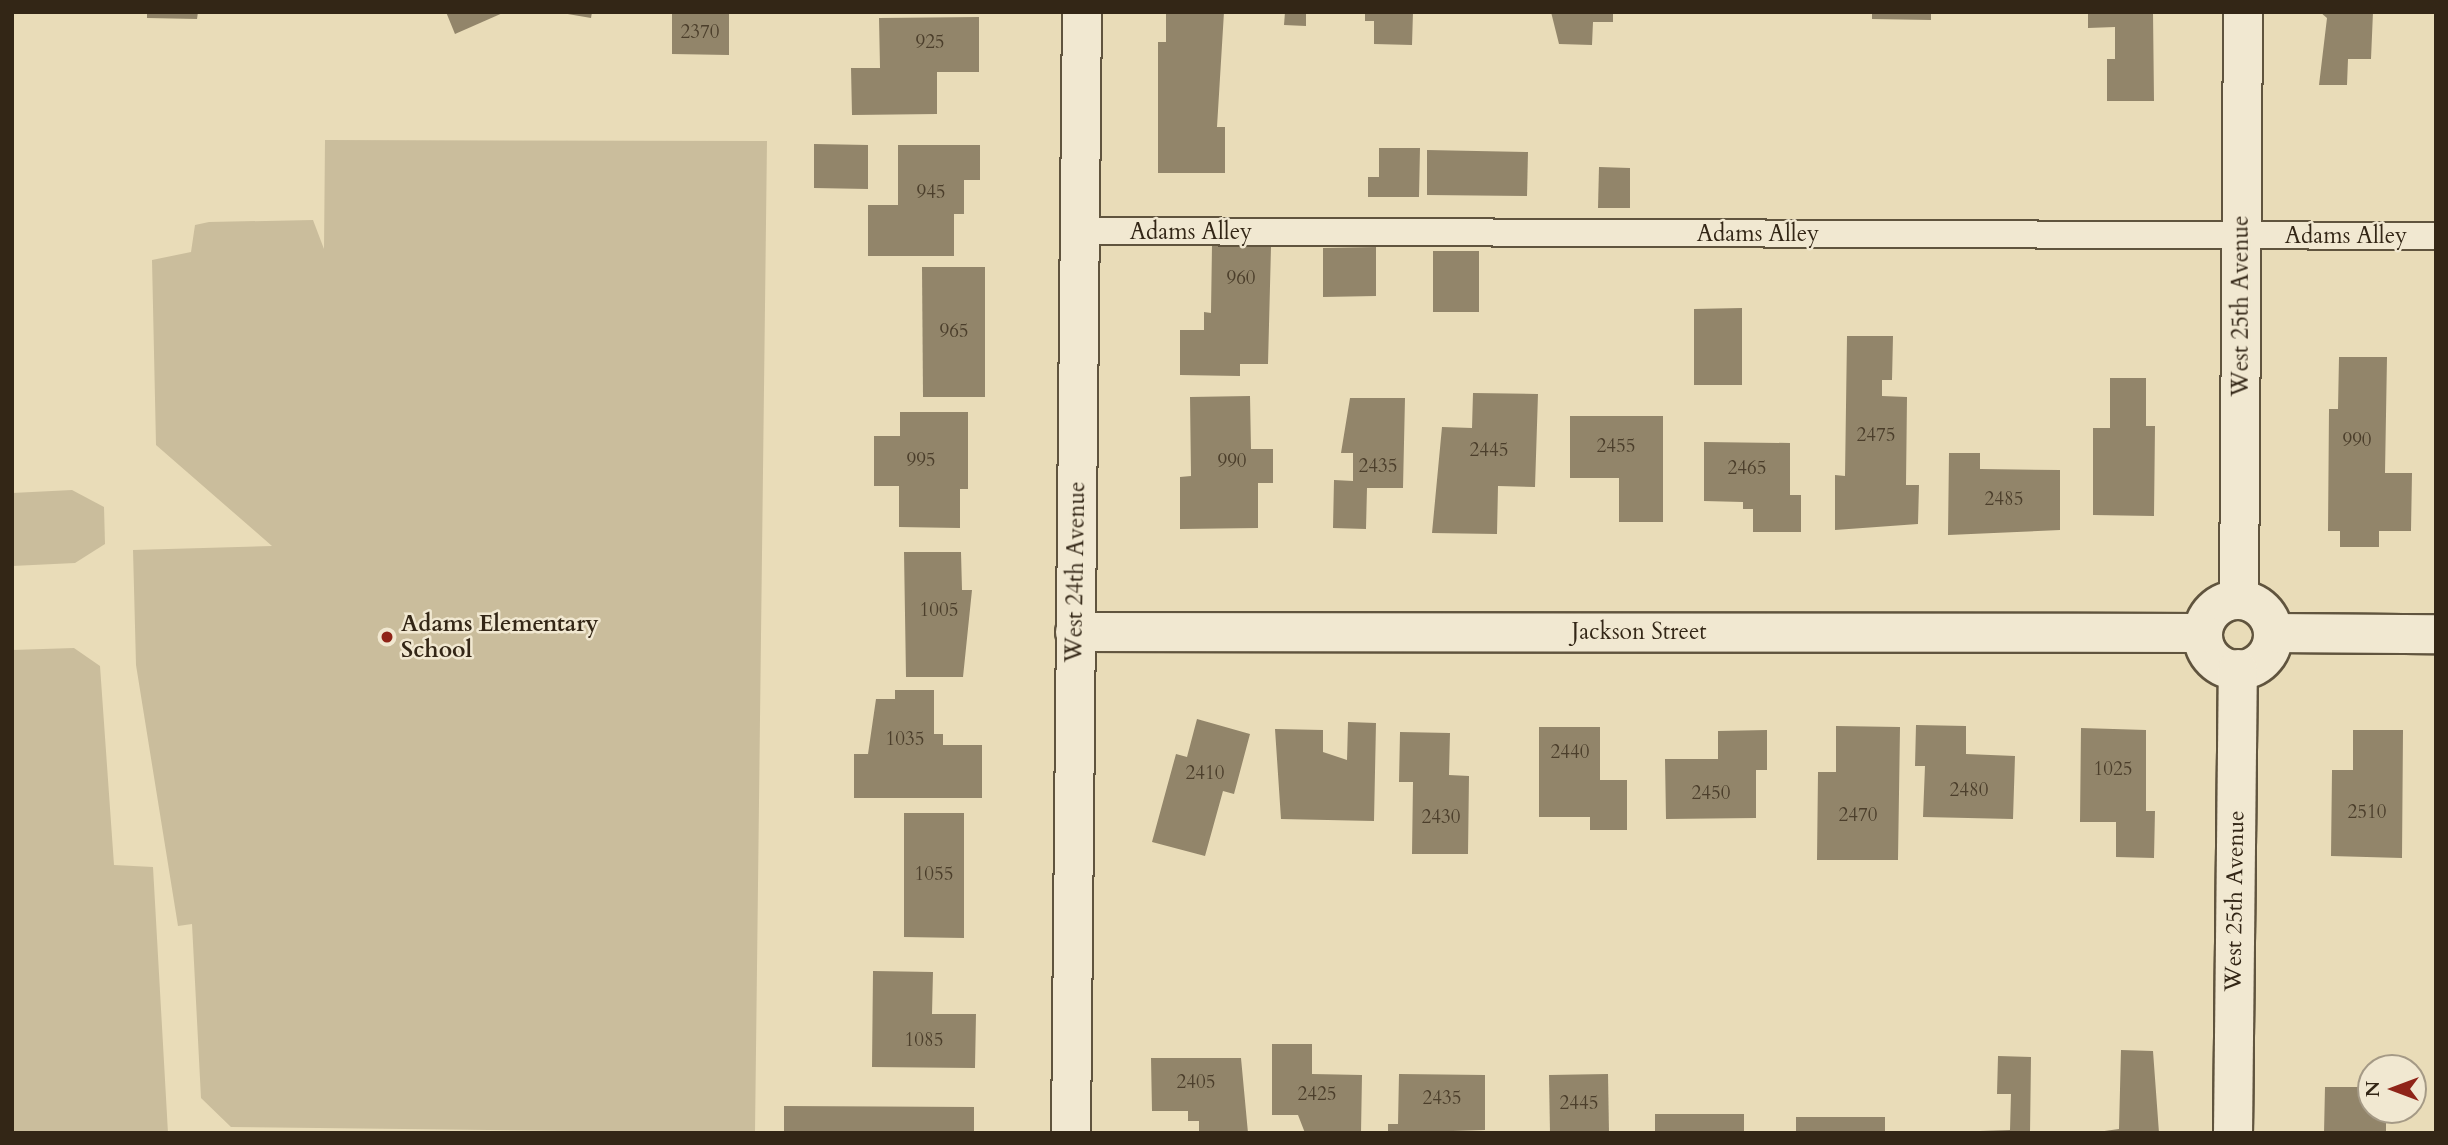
<!DOCTYPE html>
<style>
body{margin:0}
#map{position:relative;width:2448px;height:1145px;overflow:hidden;background:#e9dcb8;font-family:Cardo,serif}
div>[style]{position:absolute}
[style*='--x']{left:calc(var(--x)*1px);top:calc(var(--y)*1px);width:calc(var(--w)*1px);rotate:calc(var(--a)*1deg)}
.green>*{inset:0;background:#cabd9c}
.building>*{inset:0;background:#92856a}
.roads{filter:drop-shadow(2px 0 #60543e) drop-shadow(-2px 0 #60543e) drop-shadow(0 2px #60543e) drop-shadow(0 -2px #60543e)}
.lane>*{height:26px;margin:-13px;padding:0 13px;transform-origin:13px;border-radius:13px;background:#f1e8d1}
.street>*{height:38px;margin:-19px;padding:0 19px;transform-origin:19px;border-radius:19px;background:#f1e8d1}
.street>.ring{margin:-19px;padding:0;box-sizing:content-box;background:none;border:38px solid #f1e8d1;border-radius:50%}
.secondary>*{height:38px;margin:-19px;padding:0 19px;transform-origin:19px;border-radius:19px;background:#f1e8d1}
.dots>*{width:19px;height:19px;translate:-50% -50%;box-sizing:border-box;border:4px solid #f1e8d1;border-radius:50%}
span{translate:-50% -50%;white-space:nowrap;text-align:center;line-height:1.15;-webkit-text-stroke:5px #f1e8d1;paint-order:stroke}
.number-label{font-size:19px;color:#4b3e2b}
.number-label span{-webkit-text-stroke-width:0}
.street-label{font-size:23px;color:#332616}
.poi-label{font-size:23px;color:#332616;font-weight:700}
.left{translate:0 -50%;text-align:left}
.frame{position:absolute;inset:0;border:14px solid #332616;pointer-events:none}
.north{position:absolute;left:2357px;top:1054px;width:70px;height:70px;box-sizing:border-box;background:#f1e8d1;border:2px solid #a59a86;border-radius:50%;rotate:270deg;font-size:19px;font-weight:700;line-height:28px;text-align:center;color:#332616}
.north::after{content:'';display:block;margin:auto;width:24px;height:32px;background:#8f2418;clip-path:polygon(50% 0,100% 100%,50% 72%,0 100%)}
</style>
<div id="map">
<div class="green">
<div style="clip-path:polygon(325px 140px,767px 141px,755px 1133px,231px 1127px,201px 1098px,192px 924px,178px 926px,136px 665px,133px 550px,272px 546px,156px 445px,152px 260px,191px 252px,195px 225px,209px 222px,313px 220px,324px 249px)"></div>
<div style="clip-path:polygon(72px 490px,104px 507px,105px 544px,75px 563px,12px 566px,12px 493px)"></div>
<div style="clip-path:polygon(74px 648px,100px 666px,114px 865px,153px 867px,168px 1133px,12px 1133px,12px 650px)"></div>
</div>
<div class="building">
<div style="clip-path:polygon(147px 12px,198px 12px,197px 19px,147px 18px)"></div>
<div style="clip-path:polygon(446px 12px,505px 12px,455px 34px)"></div>
<div style="clip-path:polygon(556px 12px,592px 12px,591px 18px)"></div>
<div style="clip-path:polygon(672px 12px,729px 12px,729px 55px,672px 54px)"></div>
<div style="clip-path:polygon(1166px 12px,1224px 12px,1217px 127px,1225px 127px,1225px 173px,1158px 173px,1158px 42px,1166px 42px)"></div>
<div style="clip-path:polygon(1285px 12px,1306px 12px,1306px 26px,1284px 25px)"></div>
<div style="clip-path:polygon(1365px 12px,1413px 12px,1412px 45px,1374px 44px,1374px 21px,1365px 21px)"></div>
<div style="clip-path:polygon(1551px 12px,1613px 12px,1613px 22px,1593px 22px,1592px 45px,1559px 44px)"></div>
<div style="clip-path:polygon(1872px 12px,1931px 12px,1931px 20px,1872px 19px)"></div>
<div style="clip-path:polygon(2088px 12px,2153px 12px,2154px 101px,2107px 101px,2107px 59px,2115px 59px,2115px 27px,2088px 28px)"></div>
<div style="clip-path:polygon(2320px 12px,2373px 12px,2371px 59px,2348px 59px,2347px 85px,2319px 85px,2327px 18px)"></div>
<div style="clip-path:polygon(979px 17px,979px 72px,937px 72px,937px 114px,852px 115px,851px 68px,880px 68px,879px 18px)"></div>
<div style="clip-path:polygon(814px 144px,868px 145px,868px 189px,814px 188px)"></div>
<div style="clip-path:polygon(898px 145px,980px 145px,980px 180px,964px 180px,964px 214px,954px 214px,954px 256px,868px 256px,868px 205px,898px 205px)"></div>
<div style="clip-path:polygon(1379px 148px,1420px 148px,1419px 197px,1368px 197px,1368px 177px,1379px 177px)"></div>
<div style="clip-path:polygon(1427px 150px,1528px 152px,1527px 196px,1427px 195px)"></div>
<div style="clip-path:polygon(1599px 167px,1630px 168px,1630px 208px,1598px 208px)"></div>
<div style="clip-path:polygon(1212px 245px,1271px 247px,1268px 364px,1240px 364px,1240px 376px,1180px 375px,1180px 330px,1204px 330px,1204px 312px,1211px 313px)"></div>
<div style="clip-path:polygon(1376px 247px,1376px 296px,1323px 297px,1323px 248px)"></div>
<div style="clip-path:polygon(1433px 251px,1479px 251px,1479px 312px,1433px 312px)"></div>
<div style="clip-path:polygon(922px 267px,985px 267px,985px 397px,923px 397px)"></div>
<div style="clip-path:polygon(1742px 308px,1742px 385px,1694px 385px,1694px 309px)"></div>
<div style="clip-path:polygon(1847px 336px,1893px 336px,1892px 380px,1882px 380px,1882px 396px,1907px 397px,1906px 485px,1919px 485px,1918px 524px,1835px 530px,1835px 475px,1845px 476px)"></div>
<div style="clip-path:polygon(2339px 357px,2387px 357px,2385px 473px,2412px 473px,2411px 531px,2379px 531px,2379px 547px,2340px 547px,2340px 531px,2328px 531px,2329px 409px,2338px 409px)"></div>
<div style="clip-path:polygon(2110px 378px,2146px 378px,2146px 426px,2155px 426px,2154px 516px,2093px 515px,2093px 428px,2110px 428px)"></div>
<div style="clip-path:polygon(1473px 393px,1538px 394px,1535px 487px,1498px 486px,1497px 534px,1432px 533px,1442px 427px,1472px 428px)"></div>
<div style="clip-path:polygon(1250px 396px,1251px 449px,1273px 449px,1273px 483px,1258px 483px,1258px 528px,1180px 529px,1180px 477px,1191px 476px,1190px 397px)"></div>
<div style="clip-path:polygon(1350px 398px,1405px 398px,1403px 488px,1367px 488px,1366px 529px,1333px 528px,1334px 480px,1353px 481px,1353px 453px,1341px 453px)"></div>
<div style="clip-path:polygon(900px 412px,968px 412px,968px 489px,960px 489px,960px 528px,899px 527px,899px 486px,874px 486px,874px 436px,900px 436px)"></div>
<div style="clip-path:polygon(1570px 416px,1663px 416px,1663px 522px,1619px 522px,1619px 478px,1570px 478px)"></div>
<div style="clip-path:polygon(1704px 442px,1790px 443px,1790px 495px,1801px 495px,1801px 532px,1753px 532px,1753px 509px,1743px 509px,1743px 502px,1704px 501px)"></div>
<div style="clip-path:polygon(1949px 453px,1980px 453px,1980px 469px,2060px 470px,2060px 530px,1948px 535px)"></div>
<div style="clip-path:polygon(904px 552px,961px 552px,962px 590px,972px 590px,963px 677px,906px 677px)"></div>
<div style="clip-path:polygon(895px 690px,934px 690px,934px 734px,943px 734px,943px 745px,982px 745px,982px 798px,854px 798px,854px 754px,868px 754px,876px 699px,895px 699px)"></div>
<div style="clip-path:polygon(1197px 719px,1250px 734px,1234px 794px,1223px 791px,1205px 856px,1152px 842px,1176px 754px,1187px 757px)"></div>
<div style="clip-path:polygon(1348px 722px,1376px 723px,1374px 821px,1281px 819px,1275px 729px,1323px 730px,1323px 752px,1347px 760px)"></div>
<div style="clip-path:polygon(1916px 725px,1966px 726px,1966px 754px,2015px 756px,2013px 819px,1923px 817px,1925px 766px,1915px 766px)"></div>
<div style="clip-path:polygon(1836px 726px,1900px 727px,1898px 860px,1817px 860px,1818px 772px,1836px 772px)"></div>
<div style="clip-path:polygon(1539px 727px,1600px 727px,1600px 780px,1627px 780px,1627px 830px,1590px 830px,1590px 817px,1539px 817px)"></div>
<div style="clip-path:polygon(2081px 728px,2146px 730px,2146px 811px,2155px 811px,2154px 858px,2116px 857px,2116px 822px,2080px 822px)"></div>
<div style="clip-path:polygon(1767px 730px,1767px 770px,1756px 770px,1756px 818px,1666px 819px,1665px 759px,1718px 759px,1718px 731px)"></div>
<div style="clip-path:polygon(2353px 730px,2403px 730px,2402px 858px,2331px 856px,2332px 770px,2353px 770px)"></div>
<div style="clip-path:polygon(1400px 732px,1450px 733px,1449px 775px,1469px 776px,1468px 854px,1412px 854px,1413px 782px,1399px 782px)"></div>
<div style="clip-path:polygon(904px 813px,964px 813px,964px 938px,904px 937px)"></div>
<div style="clip-path:polygon(873px 971px,933px 972px,932px 1014px,976px 1014px,975px 1068px,872px 1067px)"></div>
<div style="clip-path:polygon(1272px 1044px,1312px 1044px,1312px 1074px,1362px 1075px,1361px 1133px,1305px 1133px,1298px 1115px,1272px 1115px)"></div>
<div style="clip-path:polygon(2121px 1050px,2153px 1051px,2159px 1133px,2090px 1133px,2119px 1129px)"></div>
<div style="clip-path:polygon(1998px 1056px,2031px 1057px,2030px 1133px,1920px 1133px,2010px 1130px,2011px 1094px,1997px 1094px)"></div>
<div style="clip-path:polygon(1151px 1058px,1241px 1058px,1248px 1133px,1199px 1133px,1199px 1121px,1188px 1121px,1188px 1111px,1152px 1111px)"></div>
<div style="clip-path:polygon(1399px 1074px,1485px 1075px,1485px 1130px,1388px 1133px,1388px 1124px,1398px 1124px)"></div>
<div style="clip-path:polygon(1608px 1074px,1609px 1133px,1550px 1133px,1549px 1075px)"></div>
<div style="clip-path:polygon(2325px 1087px,2371px 1087px,2371px 1110px,2386px 1110px,2386px 1133px,2324px 1133px)"></div>
<div style="clip-path:polygon(784px 1106px,974px 1107px,974px 1133px,784px 1133px)"></div>
<div style="clip-path:polygon(1655px 1114px,1744px 1114px,1744px 1133px,1655px 1133px)"></div>
<div style="clip-path:polygon(1796px 1117px,1885px 1117px,1885px 1133px,1796px 1133px)"></div>
</div>
<div class="roads">
<div class="lane">
<div style="--x:1080;--y:231;--w:1356;--a:0.21"></div>
</div>
<div class="street">
<div style="--x:2239;--y:600;--w:588;--a:-89.61"></div>
<div class="ring" style="left:2203px;top:600px;width:32px;height:32px"></div>
<div style="--x:1075;--y:632;--w:1128;--a:0.05"></div>
<div style="--x:2273;--y:633;--w:163;--a:0.4"></div>
<div style="--x:2233;--y:1133;--w:464;--a:-89.4"></div>
</div>
<div class="secondary">
<div style="--x:1071;--y:1133;--w:1121;--a:-89.44"></div>
</div>
</div>
<div class="dots">
<div style="left:387px;top:637px;background:#8f2418"></div>
</div>
<div class="number-label">
<span style="left:700px;top:33px">2370</span>
<span style="left:930px;top:43px">925</span>
<span style="left:931px;top:193px">945</span>
<span style="left:1241px;top:279px">960</span>
<span style="left:954px;top:332px">965</span>
<span style="left:1876px;top:436px">2475</span>
<span style="left:2357px;top:441px">990</span>
<span style="left:1616px;top:447px">2455</span>
<span style="left:1489px;top:451px">2445</span>
<span style="left:921px;top:461px">995</span>
<span style="left:1232px;top:462px">990</span>
<span style="left:1378px;top:467px">2435</span>
<span style="left:1747px;top:469px">2465</span>
<span style="left:2004px;top:500px">2485</span>
<span style="left:939px;top:611px">1005</span>
<span style="left:905px;top:740px">1035</span>
<span style="left:1570px;top:753px">2440</span>
<span style="left:2113px;top:770px">1025</span>
<span style="left:1205px;top:774px">2410</span>
<span style="left:1969px;top:791px">2480</span>
<span style="left:1711px;top:794px">2450</span>
<span style="left:2367px;top:813px">2510</span>
<span style="left:1858px;top:816px">2470</span>
<span style="left:1441px;top:818px">2430</span>
<span style="left:934px;top:875px">1055</span>
<span style="left:924px;top:1041px">1085</span>
<span style="left:1196px;top:1083px">2405</span>
<span style="left:1317px;top:1095px">2425</span>
<span style="left:1442px;top:1099px">2435</span>
<span style="left:1579px;top:1104px">2445</span>
</div>
<div class="street-label">
<span style="left:1191px;top:232px">Adams Alley</span>
<span style="left:1758px;top:234px">Adams Alley</span>
<span style="left:2346px;top:236px">Adams Alley</span>
<span style="left:2241px;top:306px;rotate:-90deg">West 25th Avenue</span>
<span style="left:1076px;top:572px;rotate:-89deg">West 24th Avenue</span>
<span style="left:1639px;top:632px">Jackson Street</span>
<span style="left:2235px;top:901px;rotate:-89deg">West 25th Avenue</span>
</div>
<div class="poi-label">
<span class="left" style="left:401px;top:637px">Adams Elementary<br>School</span>
</div>
<div class="frame"></div>
<div class="north">N</div>
</div>
